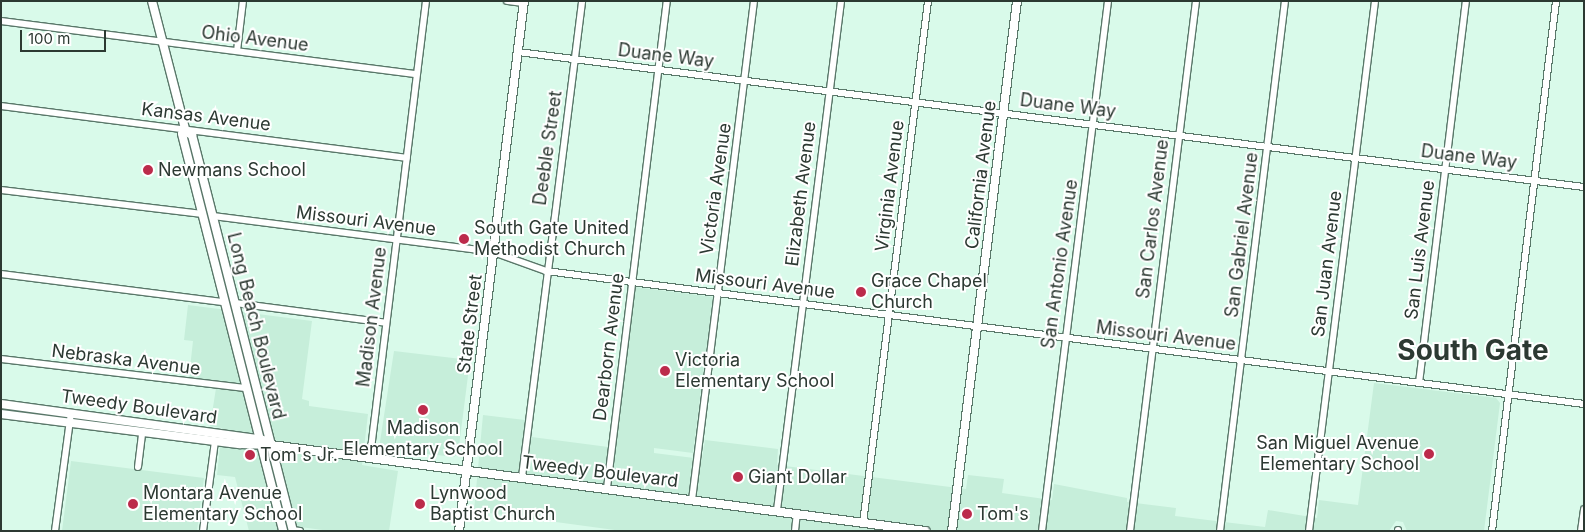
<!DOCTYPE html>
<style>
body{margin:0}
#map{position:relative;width:1585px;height:532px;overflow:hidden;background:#d9faea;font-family:Inter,sans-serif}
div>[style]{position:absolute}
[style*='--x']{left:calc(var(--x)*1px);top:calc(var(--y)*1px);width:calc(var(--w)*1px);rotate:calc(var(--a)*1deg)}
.built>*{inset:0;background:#c6eeda}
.roads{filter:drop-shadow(1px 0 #597769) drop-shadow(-1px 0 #597769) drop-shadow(0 1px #597769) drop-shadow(0 -1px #597769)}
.minor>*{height:6px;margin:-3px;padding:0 3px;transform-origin:3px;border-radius:3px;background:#fff}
.major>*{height:8px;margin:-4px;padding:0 4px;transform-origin:4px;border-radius:4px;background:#fff}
.dots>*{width:14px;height:14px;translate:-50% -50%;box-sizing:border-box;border:2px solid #fff;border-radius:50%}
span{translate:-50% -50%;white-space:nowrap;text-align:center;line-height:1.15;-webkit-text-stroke:4px #fff;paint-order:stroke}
.street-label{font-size:18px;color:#2c3932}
.poi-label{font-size:18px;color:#2c3932}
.left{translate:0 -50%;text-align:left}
.right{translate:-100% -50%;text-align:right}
.town-label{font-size:28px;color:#2c3932;font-weight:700}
.frame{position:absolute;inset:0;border:2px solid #2c3932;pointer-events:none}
.scale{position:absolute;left:20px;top:30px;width:86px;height:22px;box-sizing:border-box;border:2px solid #2c3932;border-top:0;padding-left:6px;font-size:15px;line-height:18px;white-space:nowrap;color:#2c3932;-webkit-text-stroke:4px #fff;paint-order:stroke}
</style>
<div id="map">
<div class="built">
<div style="clip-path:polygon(635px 287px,713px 297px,693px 453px,654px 448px,654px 453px,702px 459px,705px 440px,778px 449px,777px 465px,966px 489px,968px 475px,1004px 479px,1002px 493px,1052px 500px,1054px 484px,1127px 498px,1127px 502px,1176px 508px,1175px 516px,1265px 527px,1268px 510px,1317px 518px,1319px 500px,1358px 505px,1374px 383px,1496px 398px,1500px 403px,1484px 531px,1407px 531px,1403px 522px,1396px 521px,1389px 531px,622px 531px,474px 511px,483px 415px,525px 420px,524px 436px,616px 448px)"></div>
<div style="clip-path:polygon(188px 305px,312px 321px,302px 399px,309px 401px,309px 406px,368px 414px,362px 465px,398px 471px,389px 531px,330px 531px,278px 524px,279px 531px,249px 531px,235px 477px,217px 475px,222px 428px,210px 426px,217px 382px,189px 377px,193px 341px,184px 340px)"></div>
<div style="clip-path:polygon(394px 351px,470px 360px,458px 454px,454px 457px,379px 448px)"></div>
<div style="clip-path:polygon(71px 461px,204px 478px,197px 531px,62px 531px)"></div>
</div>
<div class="roads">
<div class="minor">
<div style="--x:507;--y:1;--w:17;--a:7"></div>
<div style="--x:1;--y:21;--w:419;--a:7.3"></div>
<div style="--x:237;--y:51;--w:50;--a:-83.2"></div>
<div style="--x:518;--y:52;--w:1075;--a:7.22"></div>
<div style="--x:1;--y:106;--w:409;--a:7.3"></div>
<div style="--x:1;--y:190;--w:202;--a:6.8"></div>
<div style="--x:213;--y:216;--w:282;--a:7.3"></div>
<div style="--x:493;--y:252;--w:56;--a:19.7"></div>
<div style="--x:546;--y:271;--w:1046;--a:7.3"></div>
<div style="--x:1;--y:274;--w:225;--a:7.2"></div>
<div style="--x:235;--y:303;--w:152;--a:7.5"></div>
<div style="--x:1;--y:359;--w:247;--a:6.8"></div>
<div style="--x:1419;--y:383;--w:385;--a:-83"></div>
<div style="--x:370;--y:457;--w:459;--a:-83"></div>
<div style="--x:138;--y:467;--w:35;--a:-83"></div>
<div style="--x:522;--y:477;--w:480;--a:-82.8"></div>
<div style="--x:607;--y:488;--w:491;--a:-83"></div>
<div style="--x:692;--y:500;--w:503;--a:-82.92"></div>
<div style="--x:777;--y:510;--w:513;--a:-82.83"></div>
<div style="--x:863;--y:523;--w:526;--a:-82.9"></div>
<div style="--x:292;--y:530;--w:8;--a:7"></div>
<div style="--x:1398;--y:530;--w:1;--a:90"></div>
<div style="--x:55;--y:531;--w:119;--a:-82.3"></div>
<div style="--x:203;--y:531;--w:91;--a:-82.4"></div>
<div style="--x:795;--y:531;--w:18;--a:-84"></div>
<div style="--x:1042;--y:531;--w:534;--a:-82.9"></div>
<div style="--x:1130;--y:531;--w:534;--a:-82.9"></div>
<div style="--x:1220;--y:531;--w:534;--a:-83.01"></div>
<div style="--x:1309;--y:531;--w:534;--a:-82.9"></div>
<div style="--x:1492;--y:531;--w:534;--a:-83.11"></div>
<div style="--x:1581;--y:531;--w:22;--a:-82"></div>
</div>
<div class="major">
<div style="--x:152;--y:1;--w:135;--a:75.5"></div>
<div style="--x:186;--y:132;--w:7;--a:27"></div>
<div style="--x:192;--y:135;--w:409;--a:75.7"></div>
<div style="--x:186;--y:132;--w:4;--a:153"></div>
<div style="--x:182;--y:134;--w:410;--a:75.7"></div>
<div style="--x:1;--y:404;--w:264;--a:7.8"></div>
<div style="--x:1;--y:414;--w:241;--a:7.2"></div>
<div style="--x:240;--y:444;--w:31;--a:2"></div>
<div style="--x:271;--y:445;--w:660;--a:7.49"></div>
<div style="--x:459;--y:531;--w:534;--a:-83.01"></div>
<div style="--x:952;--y:531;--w:534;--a:-83.01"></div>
</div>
</div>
<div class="dots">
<div style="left:148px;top:170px;background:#bc2b4b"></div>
<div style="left:464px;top:239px;background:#bc2b4b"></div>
<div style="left:861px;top:292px;background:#bc2b4b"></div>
<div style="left:665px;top:371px;background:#bc2b4b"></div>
<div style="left:423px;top:410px;background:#bc2b4b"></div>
<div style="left:1429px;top:454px;background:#bc2b4b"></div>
<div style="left:250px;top:455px;background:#bc2b4b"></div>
<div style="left:738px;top:477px;background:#bc2b4b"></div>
<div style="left:133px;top:504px;background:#bc2b4b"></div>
<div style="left:420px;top:504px;background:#bc2b4b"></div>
<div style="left:967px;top:514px;background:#bc2b4b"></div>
</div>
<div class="street-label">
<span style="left:255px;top:39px;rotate:7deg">Ohio Avenue</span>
<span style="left:666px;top:56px;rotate:7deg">Duane Way</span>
<span style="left:1068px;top:106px;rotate:7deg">Duane Way</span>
<span style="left:206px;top:117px;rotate:7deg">Kansas Avenue</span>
<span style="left:548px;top:148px;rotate:-82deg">Deeble Street</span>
<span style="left:1469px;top:157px;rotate:7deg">Duane Way</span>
<span style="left:981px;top:175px;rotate:-83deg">California Avenue</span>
<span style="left:890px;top:186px;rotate:-83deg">Virginia Avenue</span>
<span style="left:716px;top:189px;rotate:-82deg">Victoria Avenue</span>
<span style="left:801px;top:194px;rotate:-83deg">Elizabeth Avenue</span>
<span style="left:1153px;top:219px;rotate:-83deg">San Carlos Avenue</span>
<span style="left:366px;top:221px;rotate:7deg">Missouri Avenue</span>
<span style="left:1242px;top:235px;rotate:-83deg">San Gabriel Avenue</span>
<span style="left:1420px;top:250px;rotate:-83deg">San Luis Avenue</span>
<span style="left:1060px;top:264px;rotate:-82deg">San Antonio Avenue</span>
<span style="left:1327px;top:264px;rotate:-83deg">San Juan Avenue</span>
<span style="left:765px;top:284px;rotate:7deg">Missouri Avenue</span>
<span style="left:372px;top:317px;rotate:-83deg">Madison Avenue</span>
<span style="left:470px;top:324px;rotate:-83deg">State Street</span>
<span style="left:256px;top:326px;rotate:76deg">Long Beach Boulevard</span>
<span style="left:1166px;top:336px;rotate:7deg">Missouri Avenue</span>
<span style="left:609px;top:347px;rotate:-83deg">Dearborn Avenue</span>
<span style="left:126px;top:360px;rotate:7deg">Nebraska Avenue</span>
<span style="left:139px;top:407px;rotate:8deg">Tweedy Boulevard</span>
<span style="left:600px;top:472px;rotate:7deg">Tweedy Boulevard</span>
</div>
<div class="poi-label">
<span class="left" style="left:158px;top:170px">Newmans School</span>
<span class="left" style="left:474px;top:239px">South Gate United<br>Methodist Church</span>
<span class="left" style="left:871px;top:292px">Grace Chapel<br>Church</span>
<span class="left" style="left:675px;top:371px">Victoria<br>Elementary School</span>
<span style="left:423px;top:439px">Madison<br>Elementary School</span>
<span class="right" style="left:1419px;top:454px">San Miguel Avenue<br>Elementary School</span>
<span class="left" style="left:260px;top:455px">Tom's Jr.</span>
<span class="left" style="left:748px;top:477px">Giant Dollar</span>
<span class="left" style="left:143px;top:504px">Montara Avenue<br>Elementary School</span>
<span class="left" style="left:430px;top:504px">Lynwood<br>Baptist Church</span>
<span class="left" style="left:977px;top:514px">Tom's</span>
</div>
<div class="town-label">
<span style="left:1473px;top:350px">South Gate</span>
</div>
<div class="frame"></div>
<div class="scale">100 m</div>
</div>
